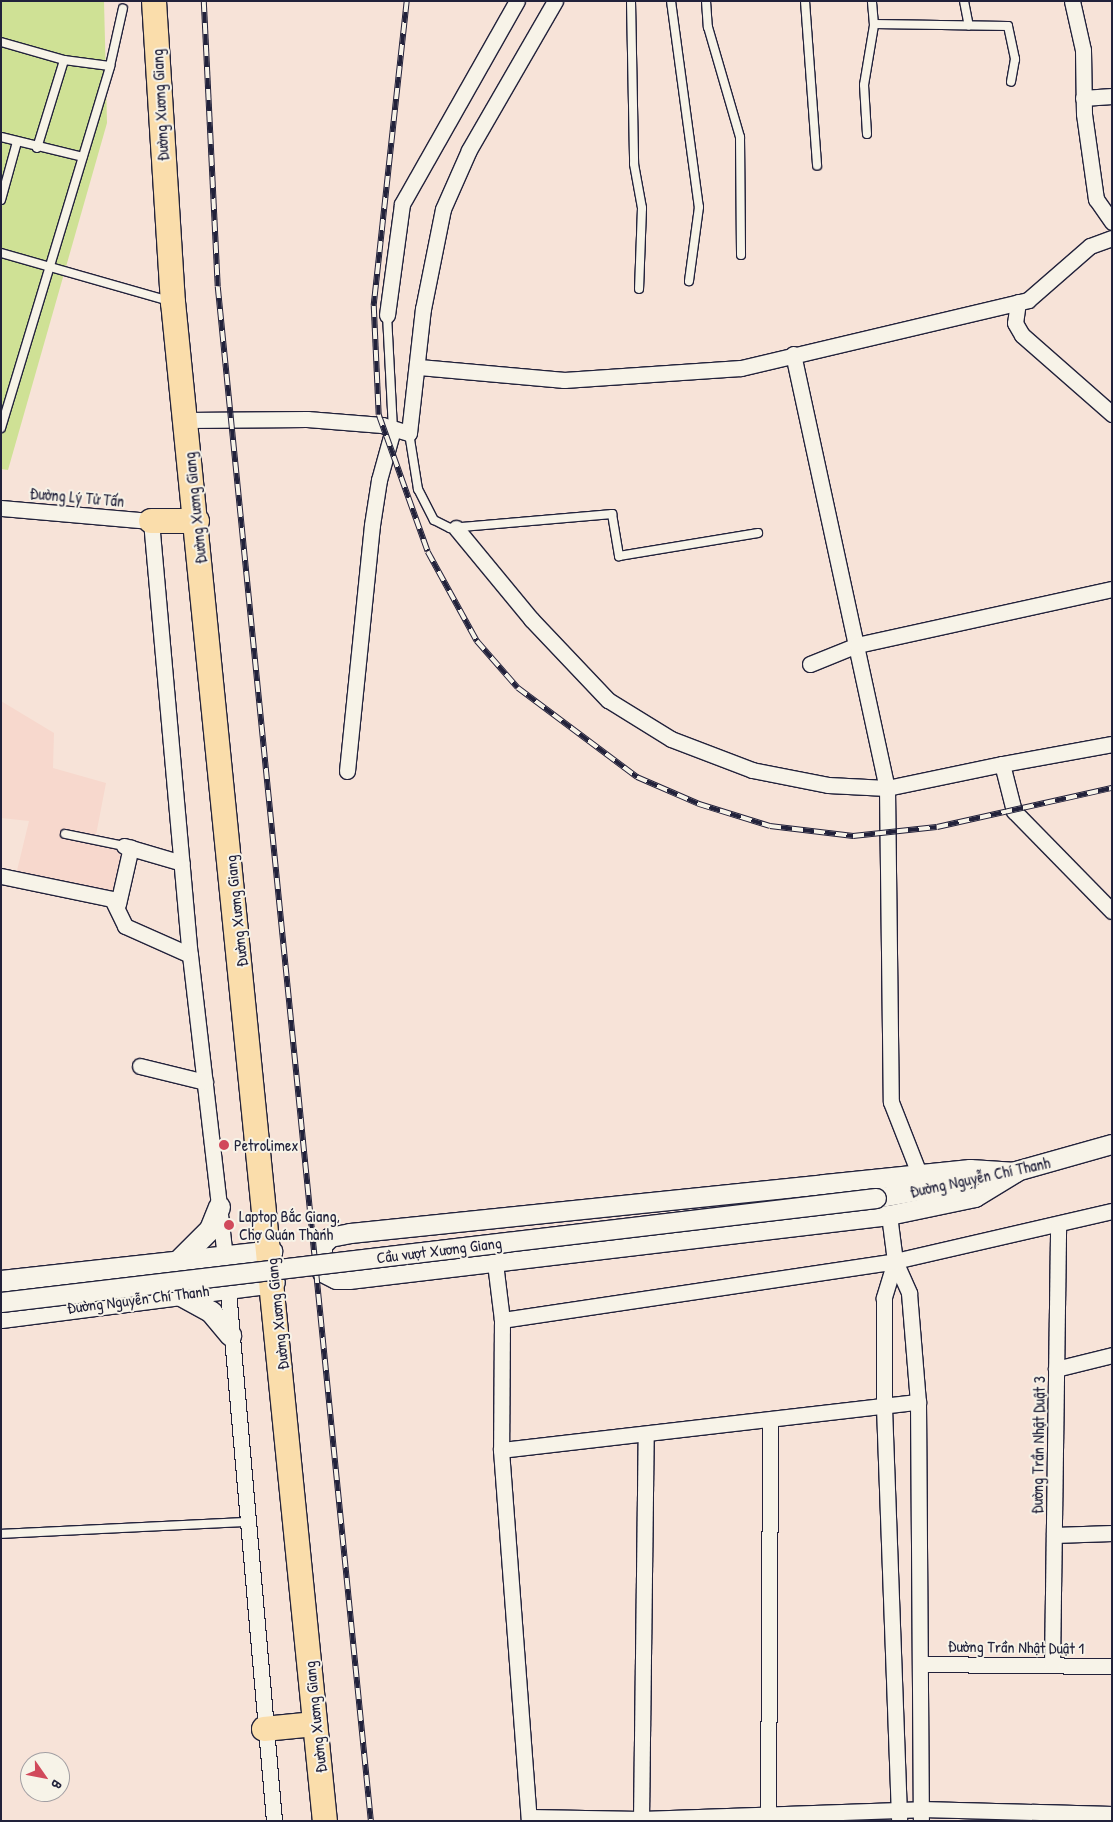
<!DOCTYPE html>
<meta charset="utf-8">
<style>
body{margin:0}
#map{position:relative;width:1113px;height:1822px;overflow:hidden;background:#f7e3d8;font-family:"Patrick Hand",sans-serif}
div>[style]{position:absolute}
[style*='--x']{left:calc(var(--x)*1px);top:calc(var(--y)*1px);width:calc(var(--w)*1px);rotate:calc(var(--a)*1deg)}
.built>*{inset:0;background:#f7d8cd}
.green>*{inset:0;background:#cfe195}
.roads{filter:drop-shadow(1px 0 #22223b) drop-shadow(-1px 0 #22223b) drop-shadow(0 1px #22223b) drop-shadow(0 -1px #22223b)}
.service>*{height:8px;margin:-4px;padding:0 4px;transform-origin:4px;border-radius:4px;background:#f7f3e8}
.minor>*{height:15px;margin:-7.5px;padding:0 7.5px;transform-origin:7.5px;border-radius:7.5px;background:#f7f3e8}
.tertiary>*{height:19px;margin:-9.5px;padding:0 9.5px;transform-origin:9.5px;border-radius:9.5px;background:#f7f3e8}
.secondary>*{height:21px;margin:-10.5px;padding:0 10.5px;transform-origin:10.5px;border-radius:10.5px;background:#f7f3e8}
.primary>*{height:24px;margin:-12px;padding:0 12px;transform-origin:12px;border-radius:12px;background:#faddab}
.rail>*{height:5.5px;margin-top:-2.75px;transform-origin:0;background:repeating-linear-gradient(90deg,#f7f3e8 0 11px,#22223b 0 22px);box-sizing:border-box;border-block:1px solid #22223b}
.bridges{filter:drop-shadow(1px 0 #22223b) drop-shadow(-1px 0 #22223b) drop-shadow(0 1px #22223b) drop-shadow(0 -1px #22223b)}
.tertiary-bridge>*{height:19px;margin:-9.5px;padding:0 9.5px;transform-origin:9.5px;border-radius:9.5px;background:#f7f3e8}
.dots>*{width:14px;height:14px;translate:-50% -50%;box-sizing:border-box;border:2px solid #f7f3e8;border-radius:50%}
span{translate:-50% -50%;white-space:nowrap;text-align:center;line-height:1.15;-webkit-text-stroke:4px #f7f3e8;paint-order:stroke}
.street-label{font-size:16px;color:#22223b}
.poi-label{font-size:16px;color:#22223b}
.left{translate:0 -50%;text-align:left}
.frame{position:absolute;inset:0;border:2px solid #22223b;pointer-events:none}
.north{position:absolute;left:20px;top:1752px;width:50px;height:50px;box-sizing:border-box;background:#f7f3e8;border:1px solid #a29fa3;border-radius:50%;rotate:123deg;font-size:14px;font-weight:700;line-height:20px;text-align:center;color:#22223b}
.north::after{content:'';display:block;margin:auto;width:18px;height:22px;background:#d1495b;clip-path:polygon(50% 0,100% 100%,50% 72%,0 100%)}
</style>
<div id="map">
<div class="built">
<div style="clip-path:polygon(1px 701px,54px 733px,53px 768px,106px 783px,96px 835px,129px 845px,118px 896px,104px 906px,13px 887px,29px 821px,1px 818px)"></div>
</div>
<div class="green">
<div style="clip-path:polygon(1px 1px,104px 1px,107px 123px,8px 470px,1px 469px)"></div>
</div>
<div class="roads">
<div class="service">
<div style="--x:631;--y:1;--w:163;--a:88.9"></div>
<div style="--x:634;--y:164;--w:45;--a:79.7"></div>
<div style="--x:642;--y:208;--w:81;--a:92.1"></div>
<div style="--x:671;--y:1;--w:208;--a:82.3"></div>
<div style="--x:699;--y:207;--w:75;--a:97.7"></div>
<div style="--x:706;--y:1;--w:26;--a:86"></div>
<div style="--x:708;--y:27;--w:115;--a:73.8"></div>
<div style="--x:740;--y:137;--w:118;--a:89.5"></div>
<div style="--x:805;--y:1;--w:165;--a:85.8"></div>
<div style="--x:964;--y:1;--w:25;--a:79"></div>
<div style="--x:874;--y:24;--w:134;--a:0.9"></div>
<div style="--x:1008;--y:26;--w:34;--a:78"></div>
<div style="--x:1015;--y:59;--w:23;--a:100"></div>
<div style="--x:1;--y:42;--w:66;--a:15.9"></div>
<div style="--x:64;--y:60;--w:46;--a:7.4"></div>
<div style="--x:867;--y:134;--w:49;--a:-93.5"></div>
<div style="--x:864;--y:85;--w:61;--a:-80.5"></div>
<div style="--x:874;--y:25;--w:24;--a:-95"></div>
<div style="--x:1;--y:137;--w:84;--a:13.7"></div>
<div style="--x:37;--y:148;--w:92;--a:-72.9"></div>
<div style="--x:1;--y:200;--w:60;--a:-74.6"></div>
<div style="--x:1;--y:253;--w:176;--a:15.9"></div>
<div style="--x:387;--y:315;--w:114;--a:87"></div>
<div style="--x:1;--y:428;--w:378;--a:-73.2"></div>
<div style="--x:110;--y:66;--w:59;--a:-77.4"></div>
<div style="--x:409;--y:433;--w:57;--a:80.9"></div>
<div style="--x:418;--y:489;--w:35;--a:63"></div>
<div style="--x:434;--y:520;--w:18;--a:27"></div>
<div style="--x:450;--y:528;--w:163;--a:-4.9"></div>
<div style="--x:612;--y:514;--w:43;--a:80.5"></div>
<div style="--x:619;--y:556;--w:141;--a:-9.4"></div>
<div style="--x:65;--y:834;--w:60;--a:11.5"></div>
<div style="--x:1;--y:1534;--w:245;--a:-2.8"></div>
</div>
<div class="minor">
<div style="--x:1072;--y:1;--w:50;--a:77.3"></div>
<div style="--x:1083;--y:50;--w:64;--a:89.1"></div>
<div style="--x:1084;--y:114;--w:86;--a:82"></div>
<div style="--x:1096;--y:199;--w:28;--a:55"></div>
<div style="--x:1083;--y:98;--w:29;--a:-4"></div>
<div style="--x:1018;--y:302;--w:21;--a:98"></div>
<div style="--x:1015;--y:323;--w:14;--a:60"></div>
<div style="--x:1022;--y:335;--w:120;--a:41.3"></div>
<div style="--x:387;--y:315;--w:112;--a:-82.3"></div>
<div style="--x:402;--y:204;--w:233;--a:-60.5"></div>
<div style="--x:793;--y:354;--w:444;--a:77.8"></div>
<div style="--x:887;--y:788;--w:314;--a:89.3"></div>
<div style="--x:891;--y:1102;--w:79;--a:68.6"></div>
<div style="--x:419;--y:367;--w:146;--a:5.1"></div>
<div style="--x:564;--y:380;--w:177;--a:-3.9"></div>
<div style="--x:741;--y:368;--w:295;--a:-13.3"></div>
<div style="--x:1028;--y:300;--w:82;--a:-41.1"></div>
<div style="--x:1090;--y:246;--w:23;--a:-20"></div>
<div style="--x:186;--y:420;--w:121;--a:-0.5"></div>
<div style="--x:307;--y:419;--w:75;--a:4.6"></div>
<div style="--x:382;--y:425;--w:28;--a:17"></div>
<div style="--x:409;--y:433;--w:125;--a:-83.6"></div>
<div style="--x:423;--y:309;--w:102;--a:-78.7"></div>
<div style="--x:443;--y:209;--w:64;--a:-66.2"></div>
<div style="--x:469;--y:150;--w:172;--a:-60"></div>
<div style="--x:1;--y:508;--w:151;--a:5"></div>
<div style="--x:151;--y:521;--w:436;--a:84.9"></div>
<div style="--x:190;--y:955;--w:303;--a:83.4"></div>
<div style="--x:225;--y:1256;--w:567;--a:85.04"></div>
<div style="--x:456;--y:528;--w:118;--a:50.5"></div>
<div style="--x:531;--y:619;--w:112;--a:46.5"></div>
<div style="--x:608;--y:700;--w:74;--a:31.8"></div>
<div style="--x:671;--y:739;--w:87;--a:20.9"></div>
<div style="--x:752;--y:770;--w:77;--a:11.2"></div>
<div style="--x:828;--y:785;--w:59;--a:2.9"></div>
<div style="--x:887;--y:788;--w:117;--a:-11.8"></div>
<div style="--x:810;--y:664;--w:51;--a:-22"></div>
<div style="--x:857;--y:645;--w:261;--a:-12.4"></div>
<div style="--x:1112;--y:744;--w:112;--a:169.7"></div>
<div style="--x:1002;--y:764;--w:49;--a:75.7"></div>
<div style="--x:1014;--y:811;--w:140;--a:45.6"></div>
<div style="--x:347;--y:771;--w:247;--a:-84.2"></div>
<div style="--x:372;--y:525;--w:46;--a:-81.2"></div>
<div style="--x:379;--y:480;--w:53;--a:-74.6"></div>
<div style="--x:124;--y:846;--w:60;--a:16.3"></div>
<div style="--x:1;--y:876;--w:113;--a:11.7"></div>
<div style="--x:112;--y:899;--w:30;--a:64"></div>
<div style="--x:125;--y:926;--w:71;--a:24"></div>
<div style="--x:118;--y:904;--w:58;--a:-77.2"></div>
<div style="--x:140;--y:1066;--w:67;--a:13.8"></div>
<div style="--x:889;--y:1215;--w:46;--a:82.6"></div>
<div style="--x:895;--y:1261;--w:35;--a:66"></div>
<div style="--x:909;--y:1293;--w:109;--a:85.3"></div>
<div style="--x:918;--y:1402;--w:419;--a:89.6"></div>
<div style="--x:895;--y:1261;--w:39;--a:107"></div>
<div style="--x:884;--y:1298;--w:109;--a:90"></div>
<div style="--x:884;--y:1407;--w:414;--a:87.9"></div>
<div style="--x:495;--y:1263;--w:57;--a:83"></div>
<div style="--x:502;--y:1320;--w:130;--a:90.4"></div>
<div style="--x:501;--y:1450;--w:372;--a:85.7"></div>
<div style="--x:502;--y:1320;--w:397;--a:-8.5"></div>
<div style="--x:895;--y:1261;--w:223;--a:-13"></div>
<div style="--x:1056;--y:1369;--w:58;--a:-14"></div>
<div style="--x:501;--y:1450;--w:420;--a:-6.6"></div>
<div style="--x:1054;--y:1535;--w:58;--a:-2"></div>
<div style="--x:920;--y:1664;--w:192;--a:0.6"></div>
<div style="--x:1052;--y:1665;--w:440;--a:-89.2"></div>
<div style="--x:529;--y:1817;--w:112;--a:1"></div>
<div style="--x:641;--y:1819;--w:280;--a:-2"></div>
<div style="--x:921;--y:1809;--w:191;--a:1.5"></div>
<div style="--x:641;--y:1821;--w:387;--a:-89.3"></div>
<div style="--x:768;--y:1821;--w:399;--a:-89.7"></div>
</div>
<div class="tertiary">
<div style="--x:970;--y:1169;--w:46;--a:3.7"></div>
<div style="--x:1016;--y:1172;--w:48;--a:148.6"></div>
<div style="--x:975;--y:1197;--w:88;--a:168.2"></div>
<div style="--x:889;--y:1215;--w:544;--a:173.24"></div>
<div style="--x:349;--y:1279;--w:13;--a:180"></div>
<div style="--x:336;--y:1279;--w:16;--a:-153"></div>
<div style="--x:322;--y:1272;--w:27;--a:-90"></div>
<div style="--x:322;--y:1245;--w:11;--a:-45"></div>
<div style="--x:330;--y:1237;--w:20;--a:-11"></div>
<div style="--x:350;--y:1233;--w:623;--a:-5.89"></div>
<div style="--x:1005;--y:1174;--w:111;--a:-15.7"></div>
<div style="--x:876;--y:1198;--w:88;--a:-10.4"></div>
</div>
<div class="secondary">
<div style="--x:178;--y:1261;--w:45;--a:-45"></div>
<div style="--x:210;--y:1229;--w:24;--a:-68"></div>
<div style="--x:1;--y:1281;--w:272;--a:-6.3"></div>
<div style="--x:179;--y:1294;--w:37;--a:29"></div>
<div style="--x:211;--y:1312;--w:30;--a:50"></div>
<div style="--x:1;--y:1317;--w:275;--a:-7.3"></div>
</div>
<div class="primary">
<div style="--x:154;--y:1;--w:302;--a:86.4"></div>
<div style="--x:173;--y:302;--w:1527;--a:84.29"></div>
<div style="--x:151;--y:521;--w:46;--a:0"></div>
<div style="--x:264;--y:1729;--w:51;--a:-5.6"></div>
</div>
</div>
<div class="rail">
<div style="--x:204;--y:1;--w:286;--a:87.2"></div>
<div style="--x:218;--y:287;--w:1542;--a:84.3"></div>
<div style="--x:407;--y:1;--w:307;--a:96.2"></div>
<div style="--x:374;--y:306;--w:109;--a:87.4"></div>
<div style="--x:379;--y:415;--w:145;--a:70.3"></div>
<div style="--x:428;--y:552;--w:102;--a:61.2"></div>
<div style="--x:477;--y:641;--w:62;--a:48.9"></div>
<div style="--x:518;--y:688;--w:149;--a:36.8"></div>
<div style="--x:637;--y:777;--w:68;--a:23.5"></div>
<div style="--x:699;--y:804;--w:74;--a:17.2"></div>
<div style="--x:770;--y:826;--w:84;--a:6.9"></div>
<div style="--x:853;--y:836;--w:84;--a:-6.1"></div>
<div style="--x:937;--y:827;--w:179;--a:-12.6"></div>
</div>
<div class="bridges">
<div class="tertiary-bridge">
<div style="--x:1;--y:1302;--w:881;--a:-6.78"></div>
</div>
</div>
<div class="dots">
<div style="left:224px;top:1145px;background:#d1495b"></div>
<div style="left:229px;top:1225px;background:#d1495b"></div>
</div>
<div class="street-label">
<span style="left:160px;top:105px;rotate:-93deg">Đường Xương Giang</span>
<span style="left:77px;top:497px;rotate:5deg">Đường Lý Tử Tấn</span>
<span style="left:195px;top:508px;rotate:-96deg">Đường Xương Giang</span>
<span style="left:236px;top:911px;rotate:-96deg">Đường Xương Giang</span>
<span style="left:980px;top:1177px;rotate:-12deg">Đường Nguyễn Chí Thanh</span>
<span style="left:439px;top:1250px;rotate:-7deg">Cầu vượt Xương Giang</span>
<span style="left:138px;top:1299px;rotate:-7deg">Đường Nguyễn Chí Thanh</span>
<span style="left:277px;top:1314px;rotate:-96deg">Đường Xương Giang</span>
<span style="left:1038px;top:1445px;rotate:-89deg">Đường Trần Nhật Duật 3</span>
<span style="left:1016px;top:1647px;rotate:1deg">Đường Trần Nhật Duật 1</span>
<span style="left:315px;top:1717px;rotate:-96deg">Đường Xương Giang</span>
</div>
<div class="poi-label">
<span class="left" style="left:234px;top:1145px">Petrolimex</span>
<span class="left" style="left:239px;top:1225px">Laptop Bắc Giang,<br>Chợ Quán Thành</span>
</div>
<div class="frame"></div>
<div class="north">B</div>
</div>
